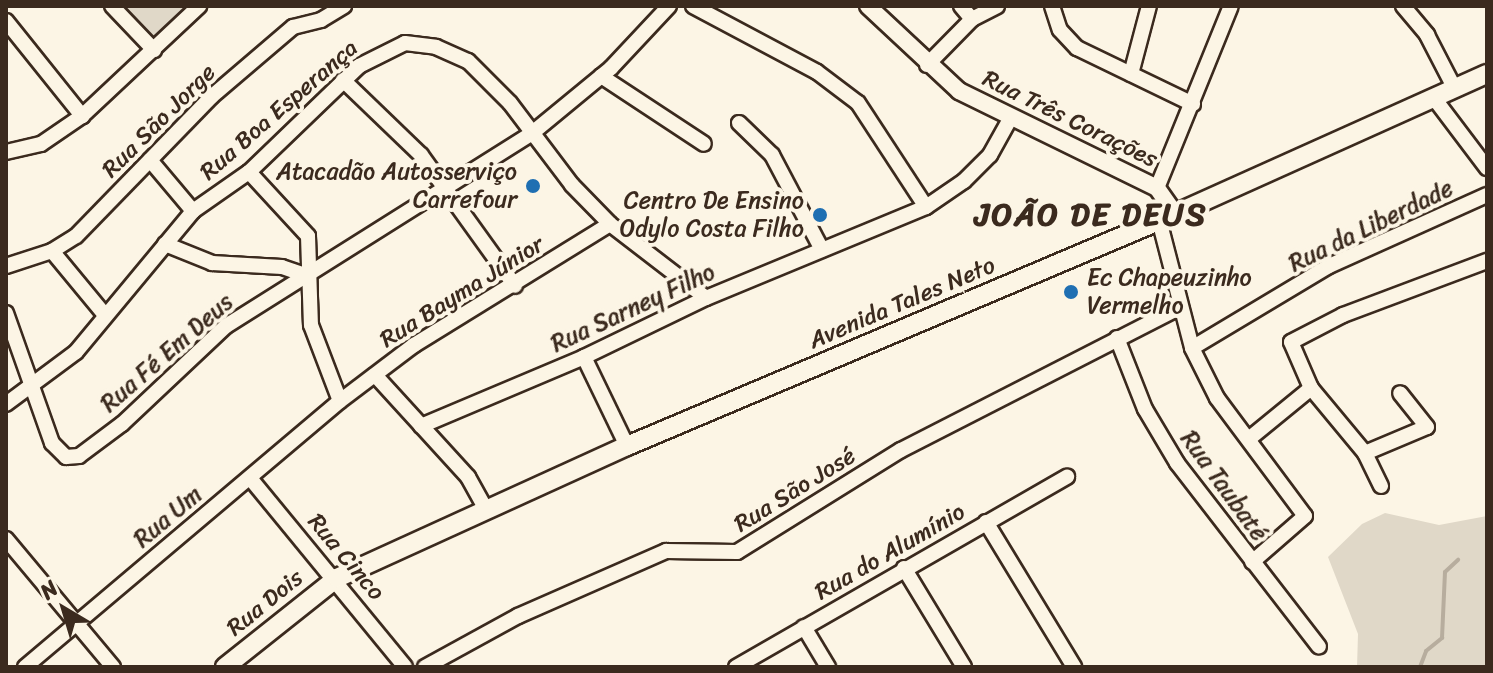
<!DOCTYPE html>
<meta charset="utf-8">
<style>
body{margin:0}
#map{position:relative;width:1493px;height:673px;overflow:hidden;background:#fcf5e5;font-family:Sriracha,sans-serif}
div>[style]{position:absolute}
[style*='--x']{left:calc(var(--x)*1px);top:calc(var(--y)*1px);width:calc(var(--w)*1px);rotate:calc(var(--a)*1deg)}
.green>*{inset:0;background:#e0d8c8}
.stream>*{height:4px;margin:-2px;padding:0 2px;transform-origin:2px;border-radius:2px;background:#b7ad9e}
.roads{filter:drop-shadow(2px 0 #3b2a1e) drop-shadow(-2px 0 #3b2a1e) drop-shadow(0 2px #3b2a1e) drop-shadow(0 -2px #3b2a1e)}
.minor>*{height:14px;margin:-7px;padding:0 7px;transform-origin:7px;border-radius:7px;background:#fcf5e5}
.tertiary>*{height:16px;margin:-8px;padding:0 8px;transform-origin:8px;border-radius:8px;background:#fcf5e5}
.secondary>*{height:18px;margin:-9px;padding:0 9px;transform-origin:9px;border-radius:9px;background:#fcf5e5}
.dots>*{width:22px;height:22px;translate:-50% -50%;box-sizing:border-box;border:4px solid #fcf5e5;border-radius:50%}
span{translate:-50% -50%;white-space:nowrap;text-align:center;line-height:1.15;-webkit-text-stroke:8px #fcf5e5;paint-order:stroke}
.street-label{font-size:24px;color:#3b2a1e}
.poi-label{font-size:24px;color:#3b2a1e}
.right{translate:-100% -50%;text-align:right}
.left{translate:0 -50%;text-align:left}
.district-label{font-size:32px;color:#3b2a1e;font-weight:700;letter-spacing:2px}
.frame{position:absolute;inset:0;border:8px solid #3b2a1e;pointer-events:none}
.north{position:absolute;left:24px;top:569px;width:80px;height:80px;-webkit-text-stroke:6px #fcf5e5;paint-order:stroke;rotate:322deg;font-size:22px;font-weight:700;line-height:32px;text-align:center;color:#3b2a1e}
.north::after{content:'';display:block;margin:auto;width:28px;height:36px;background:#3b2a1e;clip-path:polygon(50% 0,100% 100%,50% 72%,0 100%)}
</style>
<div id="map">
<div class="green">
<div style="clip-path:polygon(118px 6px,187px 6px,155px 37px,147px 36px)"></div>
<div style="clip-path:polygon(1385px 513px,1439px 525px,1487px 516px,1487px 667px,1357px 667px,1358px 634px,1328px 557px,1362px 524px)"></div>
</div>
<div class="stream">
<div style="--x:1420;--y:667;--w:17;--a:-69"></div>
<div style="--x:1426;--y:651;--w:21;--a:-39"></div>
<div style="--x:1442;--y:638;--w:66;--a:-87.4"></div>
<div style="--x:1445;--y:572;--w:18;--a:-43"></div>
</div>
<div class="roads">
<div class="minor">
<div style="--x:112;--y:6;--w:61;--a:46.3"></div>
<div style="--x:693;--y:6;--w:140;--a:28"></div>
<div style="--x:817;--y:72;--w:51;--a:37.1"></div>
<div style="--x:858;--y:103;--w:124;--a:56.8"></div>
<div style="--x:961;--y:6;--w:17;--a:50"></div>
<div style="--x:1052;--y:6;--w:25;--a:72"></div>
<div style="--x:1060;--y:30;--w:25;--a:47"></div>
<div style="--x:1077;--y:48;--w:129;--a:25.8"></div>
<div style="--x:1403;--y:6;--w:38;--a:50"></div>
<div style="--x:1427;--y:35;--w:61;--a:62.6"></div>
<div style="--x:6;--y:21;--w:122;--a:51.3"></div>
<div style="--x:927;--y:65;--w:64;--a:-45.6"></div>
<div style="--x:972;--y:19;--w:28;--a:-27"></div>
<div style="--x:1131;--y:74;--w:70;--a:-75.2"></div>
<div style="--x:601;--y:76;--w:123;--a:33.4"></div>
<div style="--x:343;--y:80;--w:108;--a:43.9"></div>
<div style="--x:421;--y:155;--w:161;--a:54.3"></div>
<div style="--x:1434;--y:98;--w:88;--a:52.9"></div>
<div style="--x:739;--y:123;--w:46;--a:44.1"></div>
<div style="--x:772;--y:155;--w:107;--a:62.2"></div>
<div style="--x:6;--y:152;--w:36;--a:-13"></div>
<div style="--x:41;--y:144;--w:50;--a:-34.3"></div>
<div style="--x:82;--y:116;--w:161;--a:-43.2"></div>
<div style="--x:150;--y:160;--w:67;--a:49.9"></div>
<div style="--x:249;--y:172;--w:87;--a:47.3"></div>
<div style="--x:308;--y:236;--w:89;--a:88.1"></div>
<div style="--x:311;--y:325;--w:81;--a:69.1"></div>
<div style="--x:1157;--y:188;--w:196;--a:-67.9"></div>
<div style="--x:1159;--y:220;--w:132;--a:75.5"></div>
<div style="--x:1192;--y:348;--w:56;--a:63.4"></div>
<div style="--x:1217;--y:398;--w:147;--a:53.3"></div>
<div style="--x:1305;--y:516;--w:70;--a:139"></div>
<div style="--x:165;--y:244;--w:51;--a:22"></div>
<div style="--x:212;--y:263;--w:70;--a:3.3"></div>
<div style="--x:282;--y:267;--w:28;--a:19"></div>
<div style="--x:52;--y:251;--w:83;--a:50.4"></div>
<div style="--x:6;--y:266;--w:48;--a:-18.1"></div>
<div style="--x:52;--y:251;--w:28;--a:-32"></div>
<div style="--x:76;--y:236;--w:194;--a:-45.8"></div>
<div style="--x:211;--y:97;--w:108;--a:-40.5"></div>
<div style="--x:293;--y:27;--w:29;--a:-14"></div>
<div style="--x:321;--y:20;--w:27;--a:-31"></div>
<div style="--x:6;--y:313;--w:138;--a:70.5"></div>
<div style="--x:52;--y:443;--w:20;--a:45"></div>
<div style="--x:66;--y:457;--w:13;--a:-4"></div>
<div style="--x:79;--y:456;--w:54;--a:-36.7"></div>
<div style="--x:122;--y:424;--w:143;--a:-43.3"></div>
<div style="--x:226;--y:326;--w:360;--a:-32.2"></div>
<div style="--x:531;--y:134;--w:104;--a:-39.5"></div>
<div style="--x:611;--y:68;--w:85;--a:-46.9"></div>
<div style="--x:1117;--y:338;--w:76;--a:68.5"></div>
<div style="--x:1145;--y:409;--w:63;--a:59.3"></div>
<div style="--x:1177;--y:463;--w:232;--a:52.3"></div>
<div style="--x:1192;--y:348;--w:160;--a:-30.9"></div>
<div style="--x:1329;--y:266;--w:173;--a:-24.2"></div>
<div style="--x:584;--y:357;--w:99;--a:64.2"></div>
<div style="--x:375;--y:375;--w:138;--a:47.6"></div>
<div style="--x:468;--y:477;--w:38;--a:61"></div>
<div style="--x:6;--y:404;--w:87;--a:-36.6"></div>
<div style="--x:76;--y:352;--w:183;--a:-50.3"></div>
<div style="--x:193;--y:211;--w:68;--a:-34.9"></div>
<div style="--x:249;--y:172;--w:153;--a:-43.9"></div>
<div style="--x:359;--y:66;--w:51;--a:-26.6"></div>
<div style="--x:405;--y:43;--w:31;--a:7"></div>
<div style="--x:436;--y:47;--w:35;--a:24"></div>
<div style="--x:468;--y:61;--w:59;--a:45"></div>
<div style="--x:510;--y:103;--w:103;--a:52.9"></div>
<div style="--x:572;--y:185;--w:54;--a:45.7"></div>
<div style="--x:610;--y:224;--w:121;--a:37.6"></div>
<div style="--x:421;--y:426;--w:177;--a:-22.9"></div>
<div style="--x:584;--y:357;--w:136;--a:-25.8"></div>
<div style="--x:706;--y:298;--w:238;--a:-22.5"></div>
<div style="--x:926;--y:207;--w:46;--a:-34.4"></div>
<div style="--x:964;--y:181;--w:37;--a:-45"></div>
<div style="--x:990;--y:155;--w:41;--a:-60.9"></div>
<div style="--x:1250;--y:438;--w:79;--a:-39.3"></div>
<div style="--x:1365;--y:453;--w:67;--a:-22.8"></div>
<div style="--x:1427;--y:427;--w:43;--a:-128.5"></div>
<div style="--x:250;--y:478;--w:244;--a:50.6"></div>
<div style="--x:1381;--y:486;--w:37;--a:-116"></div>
<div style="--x:1365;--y:453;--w:85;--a:-129.7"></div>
<div style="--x:1311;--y:388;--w:50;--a:-113.5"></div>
<div style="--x:1291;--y:342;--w:59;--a:-27.4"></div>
<div style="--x:1343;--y:315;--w:154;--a:-20.6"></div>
<div style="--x:986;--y:522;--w:170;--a:58.7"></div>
<div style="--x:6;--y:539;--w:167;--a:50.1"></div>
<div style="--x:904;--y:568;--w:116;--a:58.8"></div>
<div style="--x:804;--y:627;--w:47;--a:59"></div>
<div style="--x:25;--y:667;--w:412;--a:-40.2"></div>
<div style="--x:340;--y:401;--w:93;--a:-37.1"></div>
<div style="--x:414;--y:345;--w:230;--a:-31.7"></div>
<div style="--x:425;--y:667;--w:106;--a:-28.7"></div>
<div style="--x:518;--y:616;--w:162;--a:-23.7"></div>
<div style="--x:666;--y:551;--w:71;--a:0.8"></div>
<div style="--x:737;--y:552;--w:193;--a:-31.9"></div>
<div style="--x:901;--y:450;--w:312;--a:-27.1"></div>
<div style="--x:736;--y:667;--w:382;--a:-29.9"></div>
</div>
<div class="tertiary">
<div style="--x:868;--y:6;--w:125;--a:43"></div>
<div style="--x:959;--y:91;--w:220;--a:26.1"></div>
<div style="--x:1157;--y:188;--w:32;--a:55"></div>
</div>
<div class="secondary">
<div style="--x:225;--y:667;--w:143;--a:-38.5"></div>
<div style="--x:337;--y:578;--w:319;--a:-24.5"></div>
<div style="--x:627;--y:446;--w:595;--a:-22.95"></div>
<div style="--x:1175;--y:214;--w:342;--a:-24.2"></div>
</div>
</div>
<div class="dots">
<div style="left:533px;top:186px;background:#1f6fb2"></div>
<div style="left:820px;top:215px;background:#1f6fb2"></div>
<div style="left:1071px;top:292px;background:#1f6fb2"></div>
</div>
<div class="street-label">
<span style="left:279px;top:110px;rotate:-41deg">Rua Boa Esperança</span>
<span style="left:1070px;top:119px;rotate:26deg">Rua Três Corações</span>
<span style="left:159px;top:121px;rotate:-45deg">Rua São Jorge</span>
<span style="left:1371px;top:226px;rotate:-26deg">Rua da Liberdade</span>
<span style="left:462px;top:292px;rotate:-32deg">Rua Bayma Júnior</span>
<span style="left:902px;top:303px;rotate:-23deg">Avenida Tales Neto</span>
<span style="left:633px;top:308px;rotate:-25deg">Rua Sarney Filho</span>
<span style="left:167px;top:353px;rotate:-41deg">Rua Fé Em Deus</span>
<span style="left:1224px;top:486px;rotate:54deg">Rua Taubaté</span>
<span style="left:795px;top:490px;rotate:-32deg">Rua São José</span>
<span style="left:168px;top:517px;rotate:-40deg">Rua Um</span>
<span style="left:890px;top:552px;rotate:-30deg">Rua do Alumínio</span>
<span style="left:346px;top:557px;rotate:50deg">Rua Cinco</span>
<span style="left:265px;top:603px;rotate:-39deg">Rua Dois</span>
</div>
<div class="poi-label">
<span class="right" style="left:517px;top:186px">Atacadão Autosserviço<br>Carrefour</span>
<span class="right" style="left:804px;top:215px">Centro De Ensino<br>Odylo Costa Filho</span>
<span class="left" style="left:1087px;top:292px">Ec Chapeuzinho<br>Vermelho</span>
</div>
<div class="district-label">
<span style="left:1091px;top:215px">JOÃO DE DEUS</span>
</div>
<div class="frame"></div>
<div class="north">N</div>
</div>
